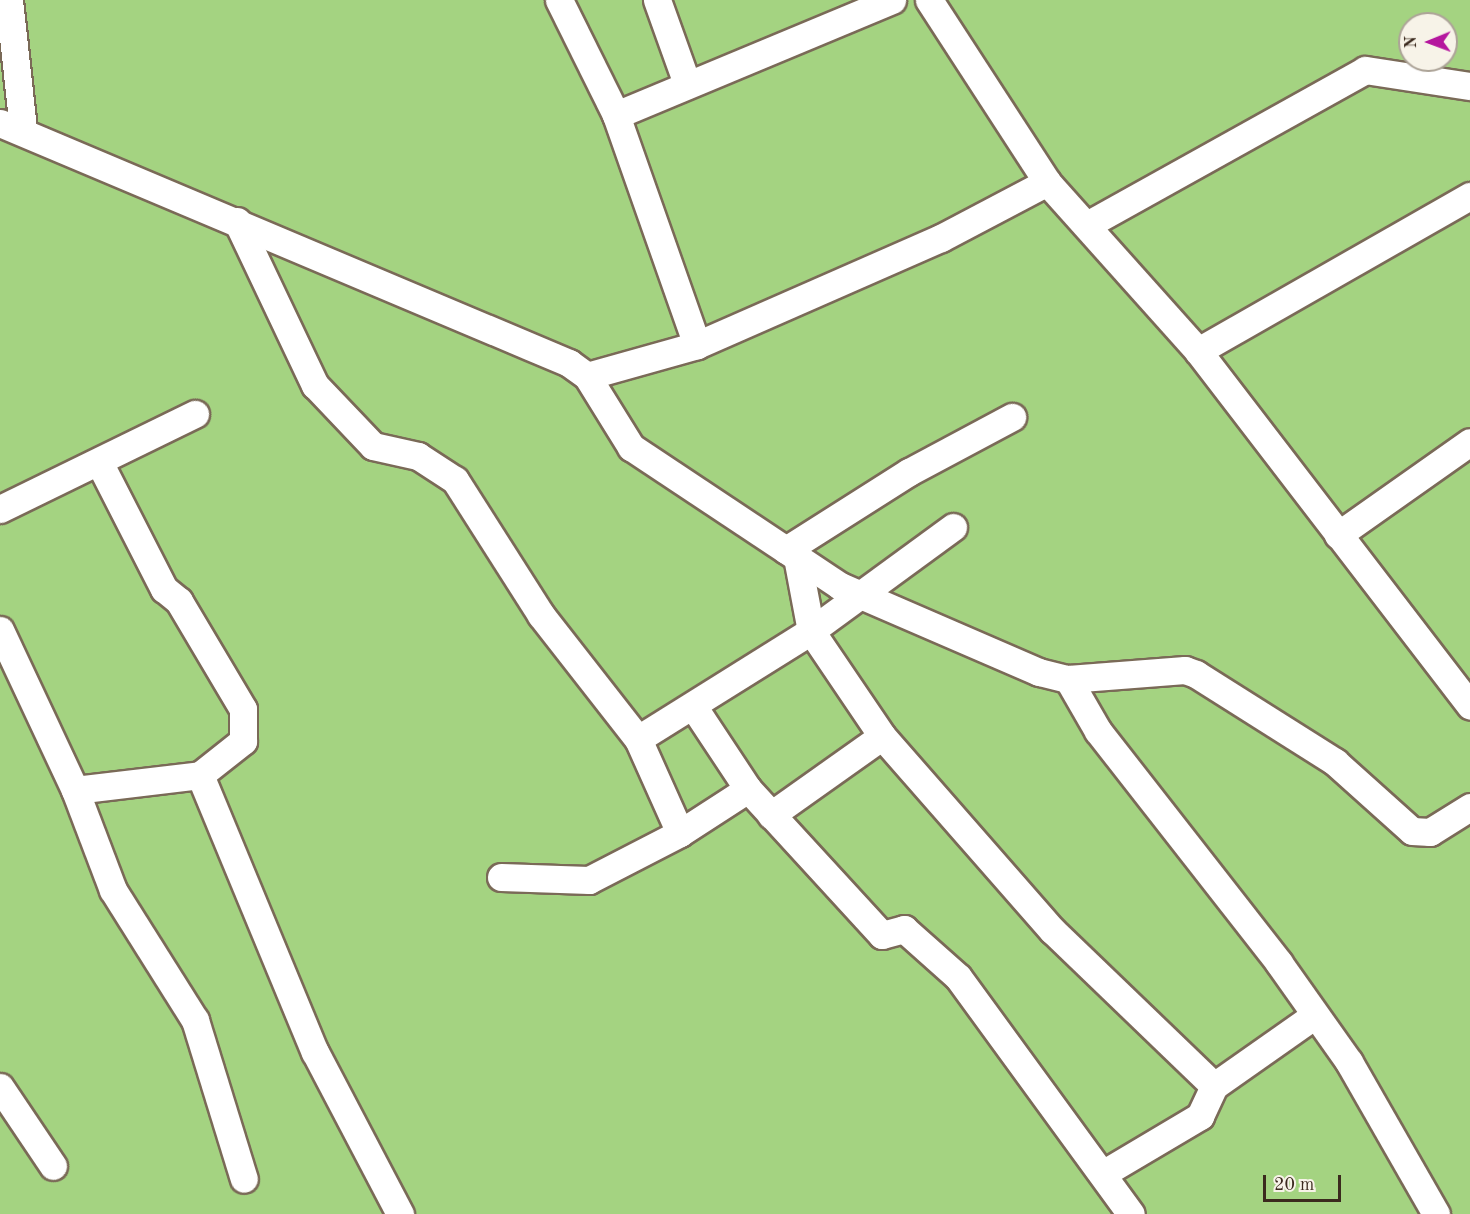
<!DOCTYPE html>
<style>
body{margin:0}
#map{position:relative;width:1470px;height:1214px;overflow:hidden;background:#efe0c1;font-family:"Old Standard TT",serif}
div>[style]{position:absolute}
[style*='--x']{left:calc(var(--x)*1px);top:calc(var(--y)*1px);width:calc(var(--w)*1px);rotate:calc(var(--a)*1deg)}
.green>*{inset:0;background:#a4d381}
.roads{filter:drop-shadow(2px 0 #7a6a57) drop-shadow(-2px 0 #7a6a57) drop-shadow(0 2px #7a6a57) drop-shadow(0 -2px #7a6a57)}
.minor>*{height:27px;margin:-13.5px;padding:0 13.5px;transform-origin:13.5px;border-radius:13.5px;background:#fff}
span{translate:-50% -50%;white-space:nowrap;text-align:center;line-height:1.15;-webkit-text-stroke:6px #f7f3e8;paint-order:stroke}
.north{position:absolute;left:1398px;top:12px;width:60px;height:60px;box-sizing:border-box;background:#f7f3e8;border:2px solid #aca397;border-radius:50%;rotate:269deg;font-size:16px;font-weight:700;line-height:24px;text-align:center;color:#3b2a1e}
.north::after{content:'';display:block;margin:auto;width:21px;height:27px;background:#b5179e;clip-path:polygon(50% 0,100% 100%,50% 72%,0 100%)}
.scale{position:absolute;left:1263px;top:1175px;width:78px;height:27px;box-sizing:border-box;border:3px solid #3b2a1e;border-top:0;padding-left:8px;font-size:18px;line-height:21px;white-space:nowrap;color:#3b2a1e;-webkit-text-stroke:4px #f7f3e8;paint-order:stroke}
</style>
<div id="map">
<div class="green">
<div style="clip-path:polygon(evenodd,0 0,1470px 0,1470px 1214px,0 1214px,0 0,1410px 24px,1446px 24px,1446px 60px,1410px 60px,1410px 24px)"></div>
</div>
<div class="roads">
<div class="minor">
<div style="--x:9;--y:0;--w:130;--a:83.8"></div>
<div style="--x:559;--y:0;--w:128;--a:63.6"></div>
<div style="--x:616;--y:115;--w:244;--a:70.6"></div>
<div style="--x:657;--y:0;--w:89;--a:70.3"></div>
<div style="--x:929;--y:0;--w:217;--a:57"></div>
<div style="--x:1047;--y:182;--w:227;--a:48.2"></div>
<div style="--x:1198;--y:351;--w:447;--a:52.5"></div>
<div style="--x:616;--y:115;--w:299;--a:-22.6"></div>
<div style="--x:0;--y:123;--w:618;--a:22.87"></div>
<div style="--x:569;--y:363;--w:22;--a:36"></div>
<div style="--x:587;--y:376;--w:84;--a:58.2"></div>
<div style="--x:631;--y:447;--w:251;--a:33.6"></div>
<div style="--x:840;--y:586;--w:217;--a:23.4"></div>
<div style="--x:1039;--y:672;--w:30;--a:14"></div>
<div style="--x:1068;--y:679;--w:117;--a:-4.4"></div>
<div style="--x:1185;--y:670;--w:12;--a:20"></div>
<div style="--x:1196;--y:674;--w:165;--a:32.3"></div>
<div style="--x:1335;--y:762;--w:103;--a:41.9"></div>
<div style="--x:1412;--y:831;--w:18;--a:3"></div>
<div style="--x:1430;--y:832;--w:47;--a:-32"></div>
<div style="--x:237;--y:221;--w:182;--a:64.6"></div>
<div style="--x:315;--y:385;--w:84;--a:46.4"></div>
<div style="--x:373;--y:446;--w:46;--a:12.5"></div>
<div style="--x:418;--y:456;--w:44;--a:33"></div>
<div style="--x:455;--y:480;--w:160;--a:57.5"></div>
<div style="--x:541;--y:615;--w:157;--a:52"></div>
<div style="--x:638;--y:739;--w:103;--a:65.9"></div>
<div style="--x:1087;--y:225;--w:318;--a:-29.1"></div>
<div style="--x:1365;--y:70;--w:106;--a:8.7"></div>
<div style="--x:1198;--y:351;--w:313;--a:-29.7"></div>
<div style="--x:587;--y:376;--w:114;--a:-15.7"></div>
<div style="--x:697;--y:345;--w:266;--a:-23.7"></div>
<div style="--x:941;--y:238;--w:120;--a:-27.8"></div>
<div style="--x:0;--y:509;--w:217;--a:-26"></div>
<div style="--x:1338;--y:535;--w:161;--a:-35.2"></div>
<div style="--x:786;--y:550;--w:146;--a:-32.4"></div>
<div style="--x:909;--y:472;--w:117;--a:-28.1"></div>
<div style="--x:797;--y:557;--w:75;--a:79.3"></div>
<div style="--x:811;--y:631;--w:127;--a:55.9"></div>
<div style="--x:882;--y:736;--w:259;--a:48.8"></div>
<div style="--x:1053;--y:931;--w:223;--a:43.9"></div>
<div style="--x:0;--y:630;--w:177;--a:64.9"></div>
<div style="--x:75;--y:790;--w:126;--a:-6.8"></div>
<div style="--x:200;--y:775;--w:55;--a:-38.3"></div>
<div style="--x:243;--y:741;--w:32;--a:-90"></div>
<div style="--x:243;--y:709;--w:126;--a:-120.7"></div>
<div style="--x:179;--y:601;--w:19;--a:-141"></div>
<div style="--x:164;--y:589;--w:143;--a:-117.1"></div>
<div style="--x:1068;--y:679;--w:60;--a:60"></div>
<div style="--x:1098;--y:731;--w:294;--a:52"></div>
<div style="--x:1279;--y:963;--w:121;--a:54.7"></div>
<div style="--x:1349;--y:1062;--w:175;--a:60.2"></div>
<div style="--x:693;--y:706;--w:100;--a:56.5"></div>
<div style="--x:748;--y:789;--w:198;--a:47.5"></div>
<div style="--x:882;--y:935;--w:23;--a:-15"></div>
<div style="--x:904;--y:929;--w:72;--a:41.6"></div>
<div style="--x:958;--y:977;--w:293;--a:53.9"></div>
<div style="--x:638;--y:739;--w:204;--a:-32"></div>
<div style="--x:811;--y:631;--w:176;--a:-36.2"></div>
<div style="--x:200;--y:775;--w:300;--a:67.5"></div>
<div style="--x:315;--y:1052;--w:183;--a:62.3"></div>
<div style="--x:75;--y:790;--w:107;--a:69.2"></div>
<div style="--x:113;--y:890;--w:154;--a:57.8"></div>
<div style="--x:195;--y:1020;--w:166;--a:72.9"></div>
<div style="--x:771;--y:815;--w:136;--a:-35.4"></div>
<div style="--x:501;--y:877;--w:88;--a:2"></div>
<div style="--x:589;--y:880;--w:102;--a:-27.3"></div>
<div style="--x:680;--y:833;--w:81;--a:-32.9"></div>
<div style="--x:0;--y:1087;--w:95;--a:56.1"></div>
<div style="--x:1104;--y:1173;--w:112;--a:-30.7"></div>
<div style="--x:1200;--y:1116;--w:33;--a:-65"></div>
<div style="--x:1214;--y:1086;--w:123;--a:-35.1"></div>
</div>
</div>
<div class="north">N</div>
<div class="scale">20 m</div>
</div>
